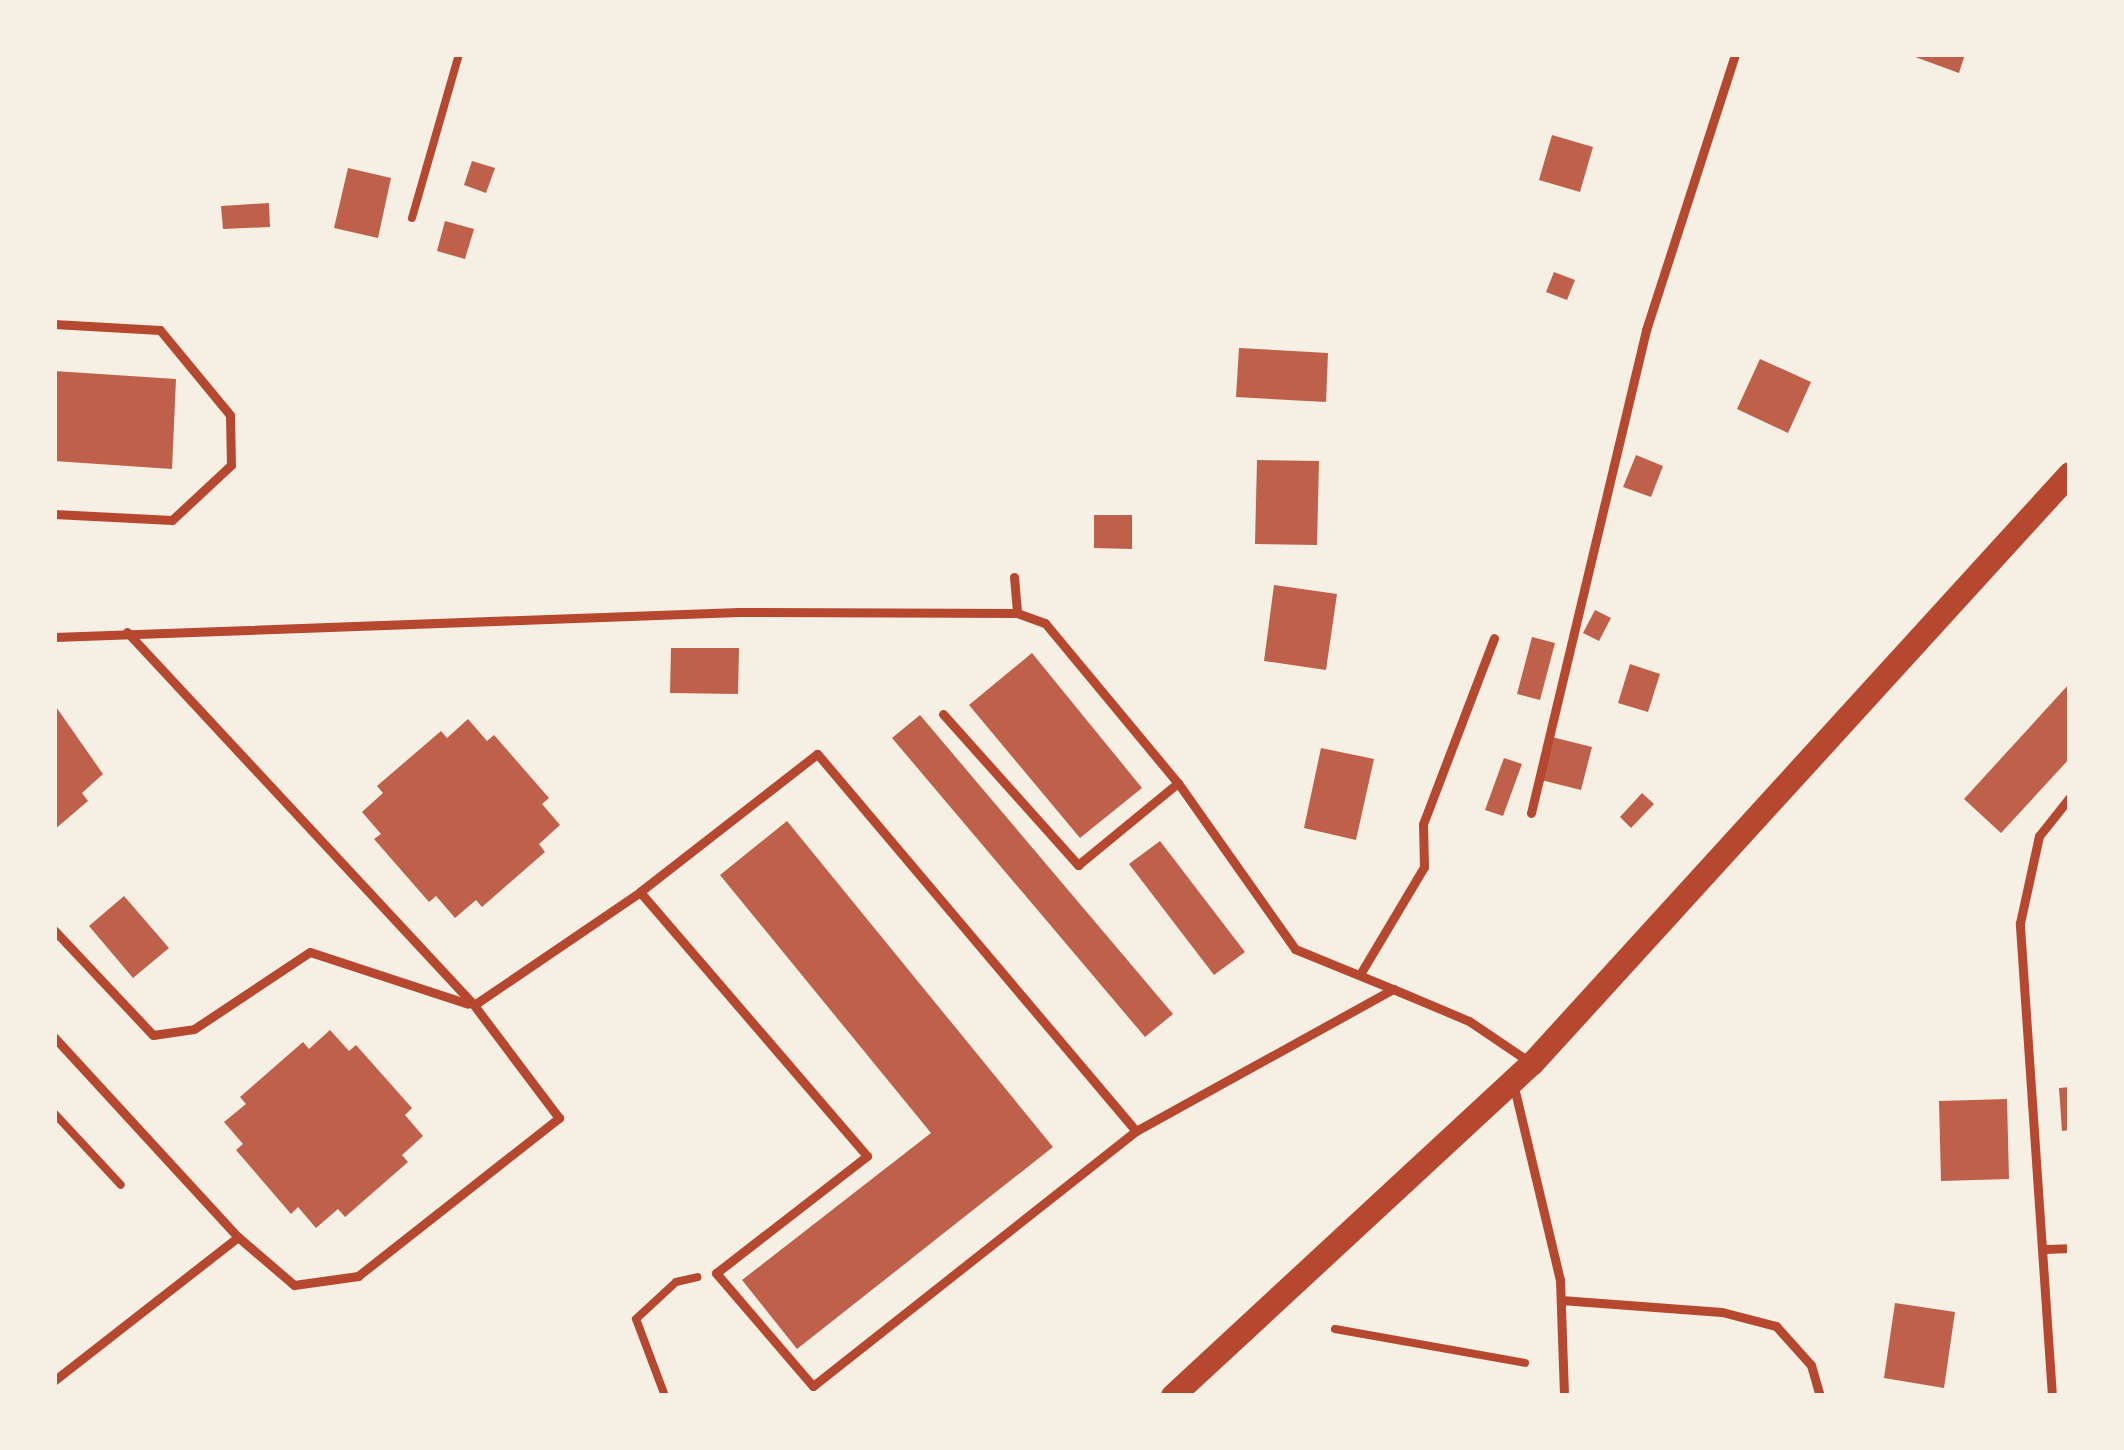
<!DOCTYPE html>
<style>
body{margin:0}
#map{position:relative;width:2124px;height:1450px;overflow:hidden;background:#f6efe4;font-family:Merriweather,serif}
div>[style]{position:absolute}
[style*='--x']{left:calc(var(--x)*1px);top:calc(var(--y)*1px);width:calc(var(--w)*1px);rotate:calc(var(--a)*1deg)}
.building>*{inset:0;background:#bf614a}
.path>*{height:8px;margin:-4px;padding:0 4px;transform-origin:4px;border-radius:4px;background:#b5482f}
.service>*{height:9px;margin:-4.5px;padding:0 4.5px;transform-origin:4.5px;border-radius:4.5px;background:#b5482f}
.secondary>*{height:24px;margin:-12px;padding:0 12px;transform-origin:12px;border-radius:12px;background:#b5482f}
span{translate:-50% -50%;white-space:nowrap;text-align:center;line-height:1.15;-webkit-text-stroke:12px #f6efe4;paint-order:stroke}
.frame{position:absolute;inset:0;border:57px solid #f6efe4;pointer-events:none}
</style>
<div id="map">
<div class="building">
<div style="clip-path:polygon(1907px 54px,1965px 54px,1959px 73px)"></div>
<div style="clip-path:polygon(1552px 135px,1593px 147px,1580px 192px,1539px 180px)"></div>
<div style="clip-path:polygon(472px 161px,495px 168px,486px 193px,464px 185px)"></div>
<div style="clip-path:polygon(348px 168px,391px 178px,378px 238px,334px 228px)"></div>
<div style="clip-path:polygon(269px 203px,270px 227px,223px 229px,221px 206px)"></div>
<div style="clip-path:polygon(445px 221px,474px 229px,465px 259px,437px 251px)"></div>
<div style="clip-path:polygon(1554px 272px,1575px 280px,1567px 300px,1546px 292px)"></div>
<div style="clip-path:polygon(1239px 348px,1328px 353px,1326px 402px,1236px 397px)"></div>
<div style="clip-path:polygon(1760px 359px,1811px 382px,1788px 433px,1737px 409px)"></div>
<div style="clip-path:polygon(54px 371px,176px 379px,172px 469px,54px 461px)"></div>
<div style="clip-path:polygon(1636px 455px,1663px 466px,1651px 497px,1623px 487px)"></div>
<div style="clip-path:polygon(1257px 460px,1319px 461px,1317px 545px,1255px 544px)"></div>
<div style="clip-path:polygon(1094px 515px,1132px 515px,1132px 549px,1094px 548px)"></div>
<div style="clip-path:polygon(1274px 585px,1337px 594px,1326px 670px,1264px 661px)"></div>
<div style="clip-path:polygon(1595px 610px,1611px 618px,1599px 641px,1583px 633px)"></div>
<div style="clip-path:polygon(1532px 637px,1555px 643px,1540px 700px,1517px 694px)"></div>
<div style="clip-path:polygon(671px 648px,739px 648px,738px 694px,670px 693px)"></div>
<div style="clip-path:polygon(1032px 653px,1142px 788px,1080px 838px,969px 705px)"></div>
<div style="clip-path:polygon(1630px 664px,1660px 674px,1648px 712px,1618px 703px)"></div>
<div style="clip-path:polygon(2070px 683px,2070px 758px,2001px 833px,1964px 799px)"></div>
<div style="clip-path:polygon(54px 704px,103px 774px,82px 793px,88px 801px,54px 830px)"></div>
<div style="clip-path:polygon(920px 715px,1173px 1014px,1145px 1037px,892px 738px)"></div>
<div style="clip-path:polygon(468px 719px,487px 741px,494px 735px,549px 798px,542px 804px,560px 825px,539px 844px,545px 852px,482px 907px,476px 900px,455px 918px,436px 896px,429px 902px,374px 839px,381px 834px,362px 812px,383px 793px,377px 786px,441px 731px,447px 738px)"></div>
<div style="clip-path:polygon(1552px 737px,1592px 747px,1581px 790px,1541px 780px)"></div>
<div style="clip-path:polygon(1321px 748px,1374px 759px,1356px 840px,1304px 828px)"></div>
<div style="clip-path:polygon(1504px 758px,1522px 764px,1503px 816px,1485px 810px)"></div>
<div style="clip-path:polygon(1642px 793px,1654px 804px,1631px 828px,1620px 817px)"></div>
<div style="clip-path:polygon(787px 821px,1053px 1147px,797px 1349px,742px 1280px,931px 1133px,720px 875px)"></div>
<div style="clip-path:polygon(1160px 841px,1245px 952px,1214px 975px,1129px 864px)"></div>
<div style="clip-path:polygon(124px 896px,169px 948px,133px 978px,89px 926px)"></div>
<div style="clip-path:polygon(330px 1030px,349px 1051px,356px 1045px,412px 1108px,405px 1115px,423px 1136px,402px 1155px,408px 1162px,345px 1217px,338px 1209px,316px 1228px,298px 1207px,291px 1214px,236px 1150px,243px 1144px,224px 1122px,246px 1104px,240px 1097px,303px 1042px,309px 1049px)"></div>
<div style="clip-path:polygon(2070px 1087px,2070px 1130px,2062px 1131px,2059px 1088px)"></div>
<div style="clip-path:polygon(2007px 1099px,2009px 1179px,1941px 1181px,1939px 1101px)"></div>
<div style="clip-path:polygon(1895px 1303px,1955px 1312px,1944px 1388px,1884px 1378px)"></div>
</div>
<div class="path">
<div style="--x:412;--y:218;--w:171;--a:-74"></div>
<div style="--x:54;--y:1113;--w:98;--a:47.1"></div>
<div style="--x:1335;--y:1329;--w:193;--a:10.1"></div>
<div style="--x:665;--y:1396;--w:82;--a:-110.6"></div>
<div style="--x:636;--y:1319;--w:54;--a:-42.8"></div>
<div style="--x:676;--y:1282;--w:22;--a:-13"></div>
</div>
<div class="service">
<div style="--x:54;--y:324;--w:106;--a:3.2"></div>
<div style="--x:160;--y:330;--w:110;--a:50.5"></div>
<div style="--x:230;--y:415;--w:50;--a:88.9"></div>
<div style="--x:231;--y:465;--w:81;--a:137"></div>
<div style="--x:172;--y:520;--w:118;--a:-177.1"></div>
<div style="--x:1014;--y:577;--w:36;--a:85"></div>
<div style="--x:127;--y:632;--w:509;--a:47.07"></div>
<div style="--x:54;--y:637;--w:685;--a:-2.09"></div>
<div style="--x:739;--y:612;--w:278;--a:0.2"></div>
<div style="--x:1017;--y:613;--w:30;--a:20"></div>
<div style="--x:1045;--y:623;--w:208;--a:50.3"></div>
<div style="--x:1178;--y:783;--w:203;--a:54.8"></div>
<div style="--x:1295;--y:949;--w:106;--a:22.2"></div>
<div style="--x:943;--y:714;--w:203;--a:48.2"></div>
<div style="--x:1078;--y:865;--w:129;--a:-39.4"></div>
<div style="--x:1531;--y:813;--w:497;--a:-76.6"></div>
<div style="--x:1646;--y:330;--w:290;--a:-72.1"></div>
<div style="--x:54;--y:930;--w:144;--a:46.7"></div>
<div style="--x:153;--y:1035;--w:41;--a:-8.3"></div>
<div style="--x:194;--y:1029;--w:139;--a:-33.6"></div>
<div style="--x:310;--y:952;--w:166;--a:18.2"></div>
<div style="--x:1362;--y:971;--w:121;--a:-59.2"></div>
<div style="--x:1424;--y:867;--w:43;--a:-91.3"></div>
<div style="--x:1423;--y:824;--w:199;--a:-69.1"></div>
<div style="--x:54;--y:1037;--w:272;--a:47.4"></div>
<div style="--x:238;--y:1237;--w:234;--a:142"></div>
<div style="--x:1514;--y:1087;--w:198;--a:76.6"></div>
<div style="--x:1560;--y:1280;--w:116;--a:88"></div>
<div style="--x:1136;--y:1131;--w:494;--a:-130.2"></div>
<div style="--x:817;--y:754;--w:224;--a:142.1"></div>
<div style="--x:640;--y:892;--w:348;--a:49.3"></div>
<div style="--x:867;--y:1156;--w:191;--a:142.2"></div>
<div style="--x:716;--y:1273;--w:149;--a:49.4"></div>
<div style="--x:813;--y:1386;--w:412;--a:-38.3"></div>
<div style="--x:1136;--y:1131;--w:294;--a:-28.9"></div>
<div style="--x:1393;--y:989;--w:82;--a:22.8"></div>
<div style="--x:1469;--y:1021;--w:71;--a:34.1"></div>
<div style="--x:238;--y:1237;--w:74;--a:40.6"></div>
<div style="--x:294;--y:1285;--w:65;--a:-8"></div>
<div style="--x:358;--y:1276;--w:256;--a:-38.2"></div>
<div style="--x:559;--y:1118;--w:141;--a:-127"></div>
<div style="--x:474;--y:1005;--w:201;--a:-34.2"></div>
<div style="--x:2045;--y:1249;--w:25;--a:-2"></div>
<div style="--x:1561;--y:1300;--w:161;--a:4.3"></div>
<div style="--x:1722;--y:1312;--w:56;--a:14.5"></div>
<div style="--x:1776;--y:1326;--w:52;--a:48.1"></div>
<div style="--x:1811;--y:1365;--w:32;--a:74"></div>
<div style="--x:2052;--y:1396;--w:474;--a:-93.9"></div>
<div style="--x:2020;--y:923;--w:89;--a:-77.7"></div>
<div style="--x:2039;--y:836;--w:50;--a:-51.5"></div>
</div>
<div class="secondary">
<div style="--x:1173;--y:1396;--w:489;--a:-42.8"></div>
<div style="--x:1532;--y:1064;--w:798;--a:-47.64"></div>
</div>
<div class="frame"></div>
</div>
